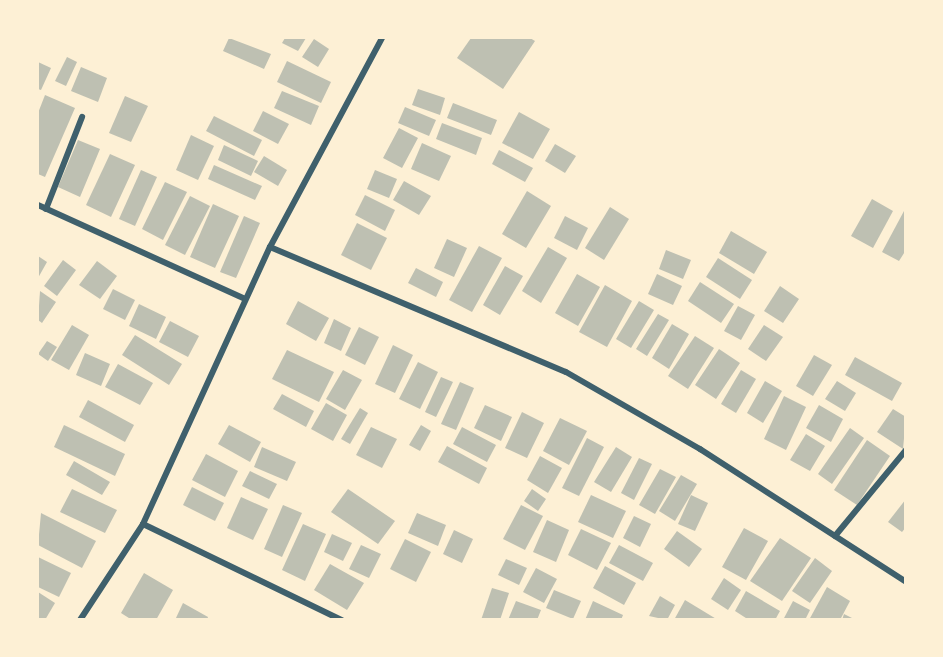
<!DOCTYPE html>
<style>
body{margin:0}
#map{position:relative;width:943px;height:657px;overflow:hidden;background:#fdf0d5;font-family:Ubuntu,sans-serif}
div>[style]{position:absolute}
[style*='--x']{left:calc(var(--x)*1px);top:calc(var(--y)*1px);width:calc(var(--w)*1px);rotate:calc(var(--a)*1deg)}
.building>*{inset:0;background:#bec0b2}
.minor>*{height:6px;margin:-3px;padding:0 3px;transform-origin:3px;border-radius:3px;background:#3f606c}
span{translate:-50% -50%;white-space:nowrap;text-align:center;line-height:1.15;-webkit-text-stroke:4.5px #fdf0d5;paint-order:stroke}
.frame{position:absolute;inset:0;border:39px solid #fdf0d5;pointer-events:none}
</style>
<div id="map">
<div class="building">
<div style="clip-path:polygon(229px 38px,271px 54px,264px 69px,223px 51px)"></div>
<div style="clip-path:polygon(285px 38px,306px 38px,298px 51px,282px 43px)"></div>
<div style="clip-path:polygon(471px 38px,530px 38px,535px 41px,503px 89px,457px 58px)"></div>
<div style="clip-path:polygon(314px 39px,329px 49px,318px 67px,302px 57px)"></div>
<div style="clip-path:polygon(67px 57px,77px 62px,66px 86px,55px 81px)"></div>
<div style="clip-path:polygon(287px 61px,331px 82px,321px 103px,277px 82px)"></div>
<div style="clip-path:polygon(38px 62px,51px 68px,41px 90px,38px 89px)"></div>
<div style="clip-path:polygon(81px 67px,107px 78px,98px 102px,71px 91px)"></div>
<div style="clip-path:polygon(418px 89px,445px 98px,440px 115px,412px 105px)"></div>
<div style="clip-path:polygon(282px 91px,319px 106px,311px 125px,274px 108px)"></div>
<div style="clip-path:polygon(45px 95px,75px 108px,45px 177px,38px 174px,38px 113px)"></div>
<div style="clip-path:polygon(125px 96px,148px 106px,131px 142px,109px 133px)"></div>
<div style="clip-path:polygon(453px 103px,497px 120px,491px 135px,447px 118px)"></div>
<div style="clip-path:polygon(405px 107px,436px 120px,429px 136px,398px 123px)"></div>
<div style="clip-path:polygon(263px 111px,289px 124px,278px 144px,253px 131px)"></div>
<div style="clip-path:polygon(519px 112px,550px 129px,533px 159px,502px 143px)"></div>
<div style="clip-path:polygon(214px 116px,262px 140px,254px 156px,206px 131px)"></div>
<div style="clip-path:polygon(442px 123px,482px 138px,476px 155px,436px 139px)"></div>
<div style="clip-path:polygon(399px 128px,418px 138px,402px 168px,383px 158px)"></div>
<div style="clip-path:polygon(191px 135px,214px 146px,198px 180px,176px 170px)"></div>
<div style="clip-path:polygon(78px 140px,100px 149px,80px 197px,58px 187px)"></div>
<div style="clip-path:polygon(422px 143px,451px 156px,439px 181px,411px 169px)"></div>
<div style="clip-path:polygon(555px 144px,576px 156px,565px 173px,545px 161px)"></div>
<div style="clip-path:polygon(224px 145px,258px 161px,251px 176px,218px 160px)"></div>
<div style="clip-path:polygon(499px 150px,533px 168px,525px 182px,492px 164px)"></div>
<div style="clip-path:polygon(110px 154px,135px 165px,111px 217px,86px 205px)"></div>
<div style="clip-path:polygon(264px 156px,287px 170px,278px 186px,254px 172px)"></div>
<div style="clip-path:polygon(214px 165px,262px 186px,255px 200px,208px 179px)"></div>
<div style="clip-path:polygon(141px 170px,157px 177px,135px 226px,119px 219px)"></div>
<div style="clip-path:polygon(375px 170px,397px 179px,389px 198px,367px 189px)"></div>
<div style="clip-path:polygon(404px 181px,431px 196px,419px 215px,393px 200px)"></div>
<div style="clip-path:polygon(165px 182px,187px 192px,163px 240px,142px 229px)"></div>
<div style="clip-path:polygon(527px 191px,551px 206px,526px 248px,502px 234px)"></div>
<div style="clip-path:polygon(365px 195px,395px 210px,385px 231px,355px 215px)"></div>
<div style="clip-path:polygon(190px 196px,210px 206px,185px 255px,165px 245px)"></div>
<div style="clip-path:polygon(872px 199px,893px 211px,873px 248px,851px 236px)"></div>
<div style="clip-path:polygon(213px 204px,239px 216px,215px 268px,190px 257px)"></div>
<div style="clip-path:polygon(610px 207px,629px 219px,604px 260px,585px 248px)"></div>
<div style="clip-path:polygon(904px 211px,906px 250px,899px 261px,882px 252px)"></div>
<div style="clip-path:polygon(244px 216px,260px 223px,236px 278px,220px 272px)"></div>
<div style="clip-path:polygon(565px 216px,588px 228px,577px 250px,554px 238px)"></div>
<div style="clip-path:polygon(357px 223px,387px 238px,371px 270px,341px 255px)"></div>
<div style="clip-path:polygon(731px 231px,767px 252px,754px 274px,719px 253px)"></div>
<div style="clip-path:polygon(447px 239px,467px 248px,454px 277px,434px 268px)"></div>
<div style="clip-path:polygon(479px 246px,502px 258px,472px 312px,449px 300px)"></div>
<div style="clip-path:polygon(548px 247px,567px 258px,541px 303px,522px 291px)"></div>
<div style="clip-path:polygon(666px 250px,691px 260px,683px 279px,659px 269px)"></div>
<div style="clip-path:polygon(38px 256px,47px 262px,38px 278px)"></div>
<div style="clip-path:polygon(718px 258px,752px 280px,740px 299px,706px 277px)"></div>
<div style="clip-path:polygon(63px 260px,76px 270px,57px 296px,44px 286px)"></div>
<div style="clip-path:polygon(97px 261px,117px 276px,100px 299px,79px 285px)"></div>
<div style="clip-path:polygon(505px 266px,523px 276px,500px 315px,483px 305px)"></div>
<div style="clip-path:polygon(416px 268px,443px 282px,436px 297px,408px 283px)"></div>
<div style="clip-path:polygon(577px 274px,600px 287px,578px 326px,555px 313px)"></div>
<div style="clip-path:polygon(657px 274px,682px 286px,673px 305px,648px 294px)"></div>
<div style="clip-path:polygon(700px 282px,734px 304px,721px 323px,688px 301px)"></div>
<div style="clip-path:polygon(605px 285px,632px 301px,607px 347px,579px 332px)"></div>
<div style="clip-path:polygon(780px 286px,799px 299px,783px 323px,764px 311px)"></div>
<div style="clip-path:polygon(113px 289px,135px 300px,125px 320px,103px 309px)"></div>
<div style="clip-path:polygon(40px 291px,56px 302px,42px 323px,38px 320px)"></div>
<div style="clip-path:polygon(298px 301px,329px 318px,316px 341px,286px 324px)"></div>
<div style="clip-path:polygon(639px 301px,654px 310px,631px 348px,616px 339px)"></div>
<div style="clip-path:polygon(139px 304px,166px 317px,156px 339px,129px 326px)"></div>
<div style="clip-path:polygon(738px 306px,755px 315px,741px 340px,724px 331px)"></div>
<div style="clip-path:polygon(658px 314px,669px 320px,647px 356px,636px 349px)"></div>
<div style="clip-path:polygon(334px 319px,351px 328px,341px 351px,324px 343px)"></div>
<div style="clip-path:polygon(170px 321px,199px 336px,188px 357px,159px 342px)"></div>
<div style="clip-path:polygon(672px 324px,689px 334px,669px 369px,652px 358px)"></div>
<div style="clip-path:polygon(72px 325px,89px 335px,69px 370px,51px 360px)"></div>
<div style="clip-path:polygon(764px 325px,783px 337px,766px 361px,748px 349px)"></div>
<div style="clip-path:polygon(359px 327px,379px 337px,365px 365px,345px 355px)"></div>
<div style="clip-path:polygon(135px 335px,182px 364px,169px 385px,122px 355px)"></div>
<div style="clip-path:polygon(695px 336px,714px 348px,688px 389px,668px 376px)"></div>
<div style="clip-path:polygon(47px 341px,57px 347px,48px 361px,38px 354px)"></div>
<div style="clip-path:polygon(393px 345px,413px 355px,395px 393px,375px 384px)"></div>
<div style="clip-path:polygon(719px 349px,740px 363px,716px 399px,695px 385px)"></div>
<div style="clip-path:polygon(287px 350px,334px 372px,319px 402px,272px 379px)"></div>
<div style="clip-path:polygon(85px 353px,110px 364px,101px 386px,76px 375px)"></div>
<div style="clip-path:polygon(814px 355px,832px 365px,813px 396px,796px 386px)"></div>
<div style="clip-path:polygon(855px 357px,902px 383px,892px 401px,845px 375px)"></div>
<div style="clip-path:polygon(418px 362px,438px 372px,420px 409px,399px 399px)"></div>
<div style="clip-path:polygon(118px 364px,153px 383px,140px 405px,105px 387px)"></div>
<div style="clip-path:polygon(343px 370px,362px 380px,345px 410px,326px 399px)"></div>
<div style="clip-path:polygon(741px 370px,756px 379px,736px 413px,721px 404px)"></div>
<div style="clip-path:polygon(441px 377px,453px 382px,436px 417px,425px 412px)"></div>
<div style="clip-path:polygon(765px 381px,782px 391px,763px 423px,747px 413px)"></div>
<div style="clip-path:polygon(837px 381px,856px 393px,845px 411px,825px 399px)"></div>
<div style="clip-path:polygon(460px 382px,474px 388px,456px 430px,441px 424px)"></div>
<div style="clip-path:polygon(282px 394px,314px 411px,306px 427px,273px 409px)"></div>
<div style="clip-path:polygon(784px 396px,806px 407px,786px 450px,764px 439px)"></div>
<div style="clip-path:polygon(88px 400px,134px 425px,125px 442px,79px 417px)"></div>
<div style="clip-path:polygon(326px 403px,347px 415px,333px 441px,311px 429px)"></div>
<div style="clip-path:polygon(485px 405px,512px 417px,501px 441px,474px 428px)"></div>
<div style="clip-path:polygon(819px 405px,843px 419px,831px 442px,806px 428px)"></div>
<div style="clip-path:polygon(360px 408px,368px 413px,350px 444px,341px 439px)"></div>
<div style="clip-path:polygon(893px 409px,906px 417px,903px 449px,877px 432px)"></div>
<div style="clip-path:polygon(522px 412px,544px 423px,527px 458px,505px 448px)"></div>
<div style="clip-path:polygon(560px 418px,587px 431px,569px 465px,543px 451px)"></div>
<div style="clip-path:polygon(64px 425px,125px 454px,115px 476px,54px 447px)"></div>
<div style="clip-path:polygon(229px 425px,261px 442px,250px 462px,218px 444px)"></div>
<div style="clip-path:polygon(421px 425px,431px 431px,420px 451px,409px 445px)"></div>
<div style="clip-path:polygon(371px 427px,397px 439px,382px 468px,356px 455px)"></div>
<div style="clip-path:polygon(462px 427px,496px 445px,487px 462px,453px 444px)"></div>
<div style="clip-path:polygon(850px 428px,864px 438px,832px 484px,818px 474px)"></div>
<div style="clip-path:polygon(806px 434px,825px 446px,810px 471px,790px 460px)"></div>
<div style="clip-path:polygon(587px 438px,604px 447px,579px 496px,562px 488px)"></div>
<div style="clip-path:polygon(867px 440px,890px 456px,857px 505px,834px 490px)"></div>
<div style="clip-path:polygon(447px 446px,487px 468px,479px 484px,438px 462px)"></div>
<div style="clip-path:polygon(262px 447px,296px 462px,287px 481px,254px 467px)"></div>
<div style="clip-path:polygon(616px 447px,632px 457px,611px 492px,594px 482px)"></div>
<div style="clip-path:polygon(206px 454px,238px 471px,225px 497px,192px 480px)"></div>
<div style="clip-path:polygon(540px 456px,562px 468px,548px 493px,527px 480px)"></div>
<div style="clip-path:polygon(639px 458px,652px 464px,634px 500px,621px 493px)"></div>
<div style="clip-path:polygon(74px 461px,110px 482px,102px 495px,66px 475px)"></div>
<div style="clip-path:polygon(660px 469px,676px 477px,655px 514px,639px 505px)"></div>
<div style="clip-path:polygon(250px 471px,277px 484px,269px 499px,242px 486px)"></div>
<div style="clip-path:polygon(681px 475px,697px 484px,675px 521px,659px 511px)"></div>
<div style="clip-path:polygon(192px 487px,224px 503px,215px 521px,183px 505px)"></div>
<div style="clip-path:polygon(72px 489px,117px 510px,105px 533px,60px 512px)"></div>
<div style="clip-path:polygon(348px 489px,395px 521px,378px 544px,331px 512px)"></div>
<div style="clip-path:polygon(532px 489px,546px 499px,538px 511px,524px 501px)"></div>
<div style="clip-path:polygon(591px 495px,626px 511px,613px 538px,578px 522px)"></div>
<div style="clip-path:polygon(691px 495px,708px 503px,695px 531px,678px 524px)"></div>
<div style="clip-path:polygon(241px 497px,268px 509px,253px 540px,227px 528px)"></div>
<div style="clip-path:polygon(906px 499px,906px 527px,902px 532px,888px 522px)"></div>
<div style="clip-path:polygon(283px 505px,302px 513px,282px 557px,264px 549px)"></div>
<div style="clip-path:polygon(521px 505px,543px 516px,525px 550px,503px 539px)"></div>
<div style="clip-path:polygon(41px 513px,96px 541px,82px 568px,38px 545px)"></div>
<div style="clip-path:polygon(417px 513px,446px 525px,438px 546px,408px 533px)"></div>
<div style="clip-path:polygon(634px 516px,651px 524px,640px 547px,623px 538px)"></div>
<div style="clip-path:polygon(547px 520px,569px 530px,556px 562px,533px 552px)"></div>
<div style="clip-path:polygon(303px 524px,326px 534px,305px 581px,282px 570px)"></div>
<div style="clip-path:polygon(744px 528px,768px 541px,746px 580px,722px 567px)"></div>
<div style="clip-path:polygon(581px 529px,611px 543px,597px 570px,568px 555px)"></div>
<div style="clip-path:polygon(454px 530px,473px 539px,462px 563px,443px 554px)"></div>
<div style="clip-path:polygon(677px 531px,702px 549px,689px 567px,664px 549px)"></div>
<div style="clip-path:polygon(332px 534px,352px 543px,343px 561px,324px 552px)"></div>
<div style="clip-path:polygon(780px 538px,811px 558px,782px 601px,750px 581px)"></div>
<div style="clip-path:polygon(405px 539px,431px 552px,416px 582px,390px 569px)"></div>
<div style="clip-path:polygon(361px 545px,381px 554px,369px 578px,349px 569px)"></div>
<div style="clip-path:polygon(619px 545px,653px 563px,643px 581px,609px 563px)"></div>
<div style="clip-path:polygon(38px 557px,71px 573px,59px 597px,38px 587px)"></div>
<div style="clip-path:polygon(815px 558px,832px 571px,810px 603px,792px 591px)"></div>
<div style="clip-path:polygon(506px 559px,527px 568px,519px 585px,498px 575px)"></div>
<div style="clip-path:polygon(330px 564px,364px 583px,347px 610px,314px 590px)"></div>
<div style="clip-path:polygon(605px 566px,636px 583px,624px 605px,593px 588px)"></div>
<div style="clip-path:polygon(536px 568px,557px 579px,544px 603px,523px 592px)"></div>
<div style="clip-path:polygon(144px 573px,173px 590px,156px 620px,132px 620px,121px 613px)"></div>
<div style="clip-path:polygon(724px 578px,741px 590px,728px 610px,711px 599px)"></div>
<div style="clip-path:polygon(827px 587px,850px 601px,840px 620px,809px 620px)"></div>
<div style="clip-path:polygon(492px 588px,509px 593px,500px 620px,481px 620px)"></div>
<div style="clip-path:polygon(554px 590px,581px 601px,573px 619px,546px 608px)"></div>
<div style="clip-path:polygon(746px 591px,780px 611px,775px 620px,749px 620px,735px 611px)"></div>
<div style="clip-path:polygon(38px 592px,55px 603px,45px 620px,38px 619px)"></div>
<div style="clip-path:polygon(660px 596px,675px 605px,667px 620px,649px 616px)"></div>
<div style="clip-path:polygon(685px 600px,718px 620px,674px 620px)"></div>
<div style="clip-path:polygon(516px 601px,541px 610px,537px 620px,508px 620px)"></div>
<div style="clip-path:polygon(593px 601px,623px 615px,621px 620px,585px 620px)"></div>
<div style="clip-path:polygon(793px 601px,810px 610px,805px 620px,783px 620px)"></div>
<div style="clip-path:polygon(183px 603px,208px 617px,207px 620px,175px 620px)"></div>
<div style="clip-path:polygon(844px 614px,856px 620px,842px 620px)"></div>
</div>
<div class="minor">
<div style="--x:38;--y:205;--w:227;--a:24.4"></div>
<div style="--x:46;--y:209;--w:99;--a:-68.6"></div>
<div style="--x:270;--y:247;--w:321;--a:22.9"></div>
<div style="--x:566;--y:372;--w:155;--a:29.9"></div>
<div style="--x:700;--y:449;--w:245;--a:32.8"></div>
<div style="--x:143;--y:524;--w:221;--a:25.8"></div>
<div style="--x:835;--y:536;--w:112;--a:-50.5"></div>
<div style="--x:80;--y:620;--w:115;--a:-56.7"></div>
<div style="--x:143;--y:524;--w:305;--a:-65.4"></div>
<div style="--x:270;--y:247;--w:237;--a:-61.8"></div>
</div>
<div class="frame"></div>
</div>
